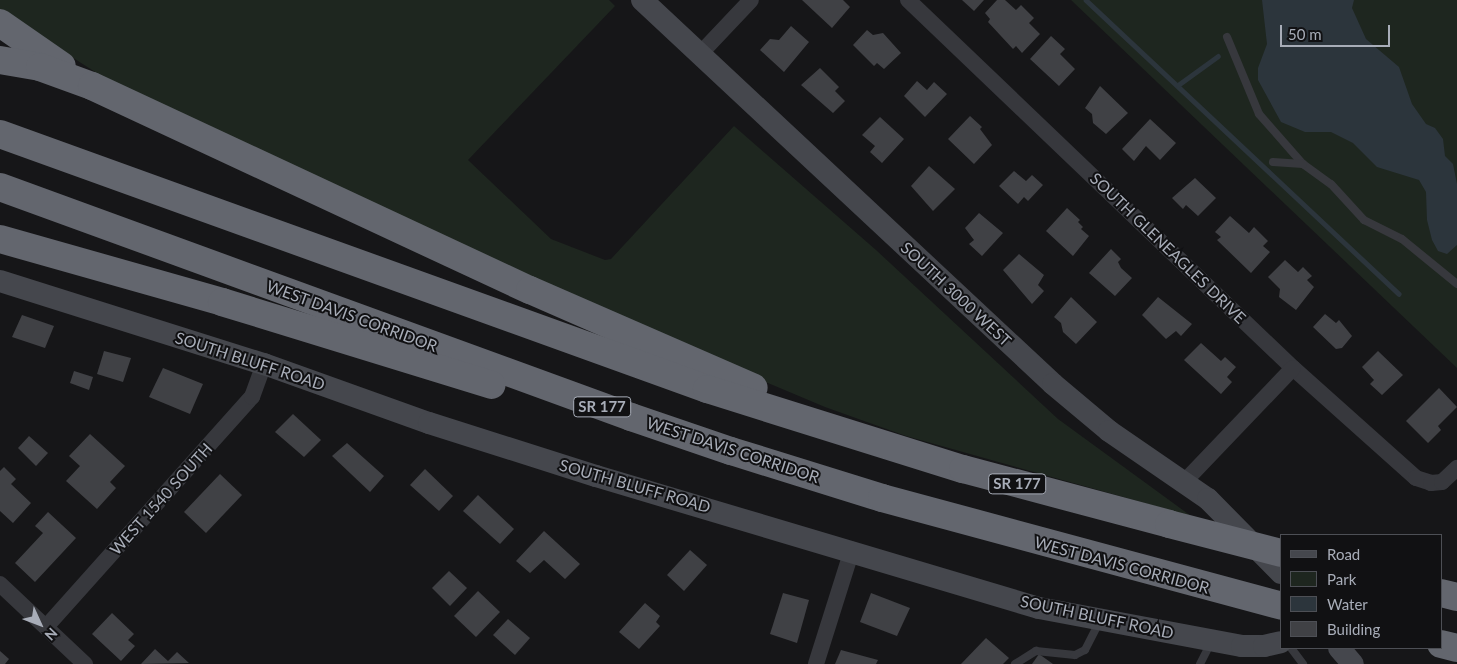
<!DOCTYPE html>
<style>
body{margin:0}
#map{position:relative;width:1457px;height:664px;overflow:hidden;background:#161618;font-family:Lato,sans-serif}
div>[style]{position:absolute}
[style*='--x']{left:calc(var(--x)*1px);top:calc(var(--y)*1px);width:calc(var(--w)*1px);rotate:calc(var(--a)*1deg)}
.green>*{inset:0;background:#1e261f}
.water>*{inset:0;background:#2c353c}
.stream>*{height:4.5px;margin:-2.25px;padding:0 2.25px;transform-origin:2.25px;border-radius:2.25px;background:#2c353c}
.building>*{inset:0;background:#404145}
.lane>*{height:8px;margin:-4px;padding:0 4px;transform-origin:4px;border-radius:4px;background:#37383d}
.street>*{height:16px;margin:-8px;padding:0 8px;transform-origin:8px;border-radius:8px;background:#37383d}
.secondary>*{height:22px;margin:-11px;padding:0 11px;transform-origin:11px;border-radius:11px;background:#45474d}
.highway>*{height:28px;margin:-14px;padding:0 14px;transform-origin:14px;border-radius:14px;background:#63666e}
.highway-bridge>*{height:28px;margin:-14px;padding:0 14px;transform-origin:14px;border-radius:14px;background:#63666e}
span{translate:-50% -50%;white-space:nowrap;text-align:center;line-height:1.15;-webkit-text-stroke:4px #111113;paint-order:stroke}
.shield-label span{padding:1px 4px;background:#111113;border:1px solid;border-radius:4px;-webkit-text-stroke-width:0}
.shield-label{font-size:15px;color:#a8adb8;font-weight:700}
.street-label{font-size:16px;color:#a8adb8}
.legend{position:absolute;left:1280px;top:534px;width:162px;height:115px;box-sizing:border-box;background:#111113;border:1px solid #4d4f55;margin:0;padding:6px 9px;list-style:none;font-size:15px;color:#a8adb8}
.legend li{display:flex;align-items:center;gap:10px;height:25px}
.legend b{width:25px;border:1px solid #4d4f55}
.north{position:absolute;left:15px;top:599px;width:50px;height:50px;-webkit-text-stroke:4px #111113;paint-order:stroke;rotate:133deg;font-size:14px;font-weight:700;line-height:20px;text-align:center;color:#a8adb8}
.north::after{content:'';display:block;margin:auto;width:18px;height:22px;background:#a8adb8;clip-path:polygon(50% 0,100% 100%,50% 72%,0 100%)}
.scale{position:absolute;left:1280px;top:25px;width:110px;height:22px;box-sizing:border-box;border:2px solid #a8adb8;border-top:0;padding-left:6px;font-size:15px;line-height:18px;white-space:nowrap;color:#a8adb8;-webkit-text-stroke:4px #111113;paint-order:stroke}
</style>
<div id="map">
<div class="green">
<div style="clip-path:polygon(0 0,609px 0,615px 6px,468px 160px,551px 239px,605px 260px,611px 259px,734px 126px,876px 250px,1058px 419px,1191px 516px,906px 436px,825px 407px,661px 338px,103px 77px,0 11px)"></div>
<div style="clip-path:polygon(1071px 0,1457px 0,1457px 368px)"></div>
</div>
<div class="water">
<div style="clip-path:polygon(1262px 0,1354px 0,1352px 8px,1366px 39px,1399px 67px,1412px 104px,1426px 124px,1435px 128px,1443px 139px,1445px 156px,1453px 164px,1457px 184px,1457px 245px,1447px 254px,1438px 251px,1432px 240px,1427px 220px,1426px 192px,1419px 180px,1377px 167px,1353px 143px,1331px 132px,1305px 132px,1281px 122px,1258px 80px,1258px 68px,1267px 44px)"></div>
</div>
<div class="stream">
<div style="--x:1086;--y:0;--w:429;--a:43.2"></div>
<div style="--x:1178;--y:85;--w:49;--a:-35.9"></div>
</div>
<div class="building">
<div style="clip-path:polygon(802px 0,843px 0,850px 7px,832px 28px)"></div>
<div style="clip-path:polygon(962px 0,984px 0,974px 11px)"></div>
<div style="clip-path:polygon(997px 0,1005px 0,1016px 10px,1021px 5px,1034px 18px,1029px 23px,1040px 34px,1022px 53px,1016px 46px,1013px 49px,988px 22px,990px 19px,985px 13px)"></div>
<div style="clip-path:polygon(791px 26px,809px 42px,784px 72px,760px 50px,770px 39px,779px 40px)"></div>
<div style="clip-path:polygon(867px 30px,873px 35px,883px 33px,901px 53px,884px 69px,877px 63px,874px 66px,853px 45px)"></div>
<div style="clip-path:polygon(1051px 36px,1065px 49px,1060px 54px,1075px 69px,1059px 86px,1030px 59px)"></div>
<div style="clip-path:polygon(820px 68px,839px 87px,835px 91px,845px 101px,833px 113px,801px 85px)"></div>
<div style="clip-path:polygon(917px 81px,927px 90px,934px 82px,947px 94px,925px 117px,904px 96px)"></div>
<div style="clip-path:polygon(1100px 86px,1128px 113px,1106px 134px,1093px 123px,1092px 114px,1085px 108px)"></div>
<div style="clip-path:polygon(970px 116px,982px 127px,980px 129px,992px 145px,974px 164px,948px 139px)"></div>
<div style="clip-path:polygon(880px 117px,904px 139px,882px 163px,870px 152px,875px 146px,862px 135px)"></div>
<div style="clip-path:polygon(1150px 119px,1176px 143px,1160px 160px,1146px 146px,1134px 161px,1122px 149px)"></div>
<div style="clip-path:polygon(929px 166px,955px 189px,933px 211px,911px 186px)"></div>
<div style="clip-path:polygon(1014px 171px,1026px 181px,1032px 175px,1043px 185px,1028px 201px,1024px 197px,1018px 204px,999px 186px)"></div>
<div style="clip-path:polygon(1195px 178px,1216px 198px,1198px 216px,1186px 205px,1183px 209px,1172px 198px)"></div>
<div style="clip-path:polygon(1067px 208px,1080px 220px,1078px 222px,1083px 227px,1081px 229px,1089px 236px,1073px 256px,1046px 231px)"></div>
<div style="clip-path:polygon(979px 213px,1003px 233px,982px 256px,969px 244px,974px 240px,965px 228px)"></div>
<div style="clip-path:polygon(1230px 216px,1249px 233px,1254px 227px,1268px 241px,1263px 246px,1270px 252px,1251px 273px,1217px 240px,1221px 237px,1215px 232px)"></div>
<div style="clip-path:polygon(1111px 249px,1121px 259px,1118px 262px,1121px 268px,1132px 278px,1115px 296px,1089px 273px)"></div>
<div style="clip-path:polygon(1019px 254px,1044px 275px,1038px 285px,1044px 291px,1032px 304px,1003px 270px)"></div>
<div style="clip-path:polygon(1285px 260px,1298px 272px,1303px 267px,1312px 276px,1307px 280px,1314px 287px,1296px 310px,1279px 297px,1280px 289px,1268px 277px)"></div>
<div style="clip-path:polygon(1071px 297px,1097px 322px,1076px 344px,1063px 332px,1061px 323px,1054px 317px)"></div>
<div style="clip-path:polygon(1158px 297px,1192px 324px,1181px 336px,1176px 331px,1166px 339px,1142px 315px)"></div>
<div style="clip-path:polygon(1325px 314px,1336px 323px,1339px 320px,1352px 336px,1342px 348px,1336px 349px,1313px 327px)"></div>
<div style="clip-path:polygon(22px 315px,54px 326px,45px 348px,12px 337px)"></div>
<div style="clip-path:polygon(1201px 343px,1221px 361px,1225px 357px,1236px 367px,1227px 377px,1232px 382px,1221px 394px,1184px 360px)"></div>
<div style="clip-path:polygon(104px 351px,131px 358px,123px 382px,97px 374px)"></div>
<div style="clip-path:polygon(1378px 351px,1403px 375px,1382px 395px,1370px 384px,1374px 380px,1362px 367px)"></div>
<div style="clip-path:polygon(163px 368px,203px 384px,190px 414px,149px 397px)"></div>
<div style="clip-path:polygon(74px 371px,93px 377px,89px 390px,70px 383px)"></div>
<div style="clip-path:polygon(1439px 388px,1457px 407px,1438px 426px,1441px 430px,1428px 443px,1406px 421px)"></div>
<div style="clip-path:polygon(293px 414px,321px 440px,304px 457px,275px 432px)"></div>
<div style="clip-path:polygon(90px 434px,125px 466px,110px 482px,116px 488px,97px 509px,66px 481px,80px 466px,69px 456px)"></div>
<div style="clip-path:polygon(29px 436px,48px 453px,36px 466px,18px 448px)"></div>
<div style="clip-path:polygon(347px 443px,384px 476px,370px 492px,332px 456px)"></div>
<div style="clip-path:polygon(4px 467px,16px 479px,11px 484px,31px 503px,13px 523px,0 511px,0 471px)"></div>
<div style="clip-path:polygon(425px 469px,453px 496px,439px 511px,410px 485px)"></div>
<div style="clip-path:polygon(220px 474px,242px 495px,206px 533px,184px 512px)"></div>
<div style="clip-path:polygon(478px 495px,514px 529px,500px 544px,463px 511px)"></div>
<div style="clip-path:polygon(48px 512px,76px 538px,35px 582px,15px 563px,43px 533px,35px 526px)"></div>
<div style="clip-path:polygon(544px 531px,580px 564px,565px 579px,544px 560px,530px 573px,516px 561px)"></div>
<div style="clip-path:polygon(690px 550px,707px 565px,684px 591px,667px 575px)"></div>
<div style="clip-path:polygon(449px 571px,467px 588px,450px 606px,432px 588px)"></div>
<div style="clip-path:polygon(478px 591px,500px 612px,476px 637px,454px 616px)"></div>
<div style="clip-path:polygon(783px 593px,809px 600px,797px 643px,770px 634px)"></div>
<div style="clip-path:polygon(871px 593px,910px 608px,897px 636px,860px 622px)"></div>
<div style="clip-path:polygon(645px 603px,660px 616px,656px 622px,660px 626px,639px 649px,619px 632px)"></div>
<div style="clip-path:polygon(112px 613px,134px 634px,128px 640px,135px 646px,121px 661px,92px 634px)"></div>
<div style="clip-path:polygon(508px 619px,530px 638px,515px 655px,493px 635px)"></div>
<div style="clip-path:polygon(986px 638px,1009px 658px,1003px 664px,961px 664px)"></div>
<div style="clip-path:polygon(155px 649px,168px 661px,177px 652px,189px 663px,141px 664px)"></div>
<div style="clip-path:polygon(841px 650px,878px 660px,876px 664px,835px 664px)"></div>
<div style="clip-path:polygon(0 651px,9px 659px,5px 664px,0 664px)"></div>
<div style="clip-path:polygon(1039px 654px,1053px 664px,1032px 664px)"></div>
</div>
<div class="lane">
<div style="--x:1227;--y:37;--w:83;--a:67.4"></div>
<div style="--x:1259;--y:114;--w:67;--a:48.7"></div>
<div style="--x:1303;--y:164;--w:34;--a:36"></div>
<div style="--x:1331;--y:184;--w:49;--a:47.5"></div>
<div style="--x:1364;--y:220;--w:42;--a:26.6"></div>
<div style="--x:1402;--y:239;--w:71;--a:39.3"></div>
<div style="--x:1273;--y:162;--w:30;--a:4"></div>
<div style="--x:1291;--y:648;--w:20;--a:53"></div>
<div style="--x:1015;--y:664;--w:25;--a:-32"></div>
<div style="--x:1036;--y:651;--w:39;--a:6"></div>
<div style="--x:1075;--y:655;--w:11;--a:-27"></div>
<div style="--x:1085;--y:650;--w:33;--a:-63"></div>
<div style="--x:1200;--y:664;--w:25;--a:-63"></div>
</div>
<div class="street">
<div style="--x:908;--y:0;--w:533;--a:43.71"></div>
<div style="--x:1293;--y:368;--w:165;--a:41.8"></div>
<div style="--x:1416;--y:478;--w:16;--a:18"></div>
<div style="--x:1431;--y:483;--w:11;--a:-5"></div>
<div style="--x:1442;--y:482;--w:21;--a:-43"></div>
<div style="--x:700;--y:54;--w:74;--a:-46.6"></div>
<div style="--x:1185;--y:481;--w:156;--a:-46.3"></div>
<div style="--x:0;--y:584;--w:117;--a:43.3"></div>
<div style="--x:46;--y:627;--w:309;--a:-48.2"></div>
<div style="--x:252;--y:397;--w:35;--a:-70"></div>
<div style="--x:816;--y:664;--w:120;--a:-72.5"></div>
</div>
<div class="secondary">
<div style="--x:642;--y:0;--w:562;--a:43.05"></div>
<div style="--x:1053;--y:384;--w:73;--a:40"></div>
<div style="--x:1109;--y:431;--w:120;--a:34.5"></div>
<div style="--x:1208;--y:499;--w:104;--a:45.4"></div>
<div style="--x:0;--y:281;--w:277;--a:17.5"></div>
<div style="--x:264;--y:364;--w:175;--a:19.7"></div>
<div style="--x:429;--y:423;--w:175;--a:17.6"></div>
<div style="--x:596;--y:476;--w:462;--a:16.6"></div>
<div style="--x:1039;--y:608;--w:207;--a:10.6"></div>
<div style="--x:1242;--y:646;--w:22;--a:0"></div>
<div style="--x:1264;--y:646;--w:17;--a:-13"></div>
<div style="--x:1339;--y:648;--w:21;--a:49"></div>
</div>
<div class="highway">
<div style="--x:0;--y:23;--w:75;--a:34.7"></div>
<div style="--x:0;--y:60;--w:41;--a:9.9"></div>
<div style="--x:40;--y:67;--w:55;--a:20.1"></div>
<div style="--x:92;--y:86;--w:483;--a:25"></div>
<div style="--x:530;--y:290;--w:244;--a:23.6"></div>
<div style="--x:0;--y:134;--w:752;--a:19.83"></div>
<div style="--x:707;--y:389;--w:268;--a:17.4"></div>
<div style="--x:963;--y:469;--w:213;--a:14.9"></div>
<div style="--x:0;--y:187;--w:672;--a:20.03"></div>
<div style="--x:631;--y:417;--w:106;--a:18.8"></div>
<div style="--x:731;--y:451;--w:158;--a:17.3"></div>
<div style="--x:882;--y:498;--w:413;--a:15.1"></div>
<div style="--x:0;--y:239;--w:231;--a:15.8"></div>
<div style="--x:222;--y:302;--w:282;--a:17.1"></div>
<div style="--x:1441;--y:593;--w:16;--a:14"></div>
<div style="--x:1441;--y:644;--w:16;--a:14"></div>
</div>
<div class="highway-bridge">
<div style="--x:1169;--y:524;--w:116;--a:14.5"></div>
</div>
<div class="shield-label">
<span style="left:602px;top:407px">SR 177</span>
<span style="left:1017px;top:484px">SR 177</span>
</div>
<div class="street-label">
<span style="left:1168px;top:248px;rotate:44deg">SOUTH GLENEAGLES DRIVE</span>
<span style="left:956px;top:294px;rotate:43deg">SOUTH 3000 WEST</span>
<span style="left:352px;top:316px;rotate:20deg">WEST DAVIS CORRIDOR</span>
<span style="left:250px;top:361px;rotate:18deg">SOUTH BLUFF ROAD</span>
<span style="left:733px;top:450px;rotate:18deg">WEST DAVIS CORRIDOR</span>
<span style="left:635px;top:486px;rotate:16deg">SOUTH BLUFF ROAD</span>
<span style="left:161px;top:499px;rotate:-48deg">WEST 1540 SOUTH</span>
<span style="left:1122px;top:565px;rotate:15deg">WEST DAVIS CORRIDOR</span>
<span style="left:1097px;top:617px;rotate:12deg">SOUTH BLUFF ROAD</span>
</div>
<ul class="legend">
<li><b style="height:6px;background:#45474d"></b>Road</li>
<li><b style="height:14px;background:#1e261f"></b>Park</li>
<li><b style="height:14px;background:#2c353c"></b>Water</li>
<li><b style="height:14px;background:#404145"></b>Building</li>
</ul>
<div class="north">N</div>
<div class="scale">50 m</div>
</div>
